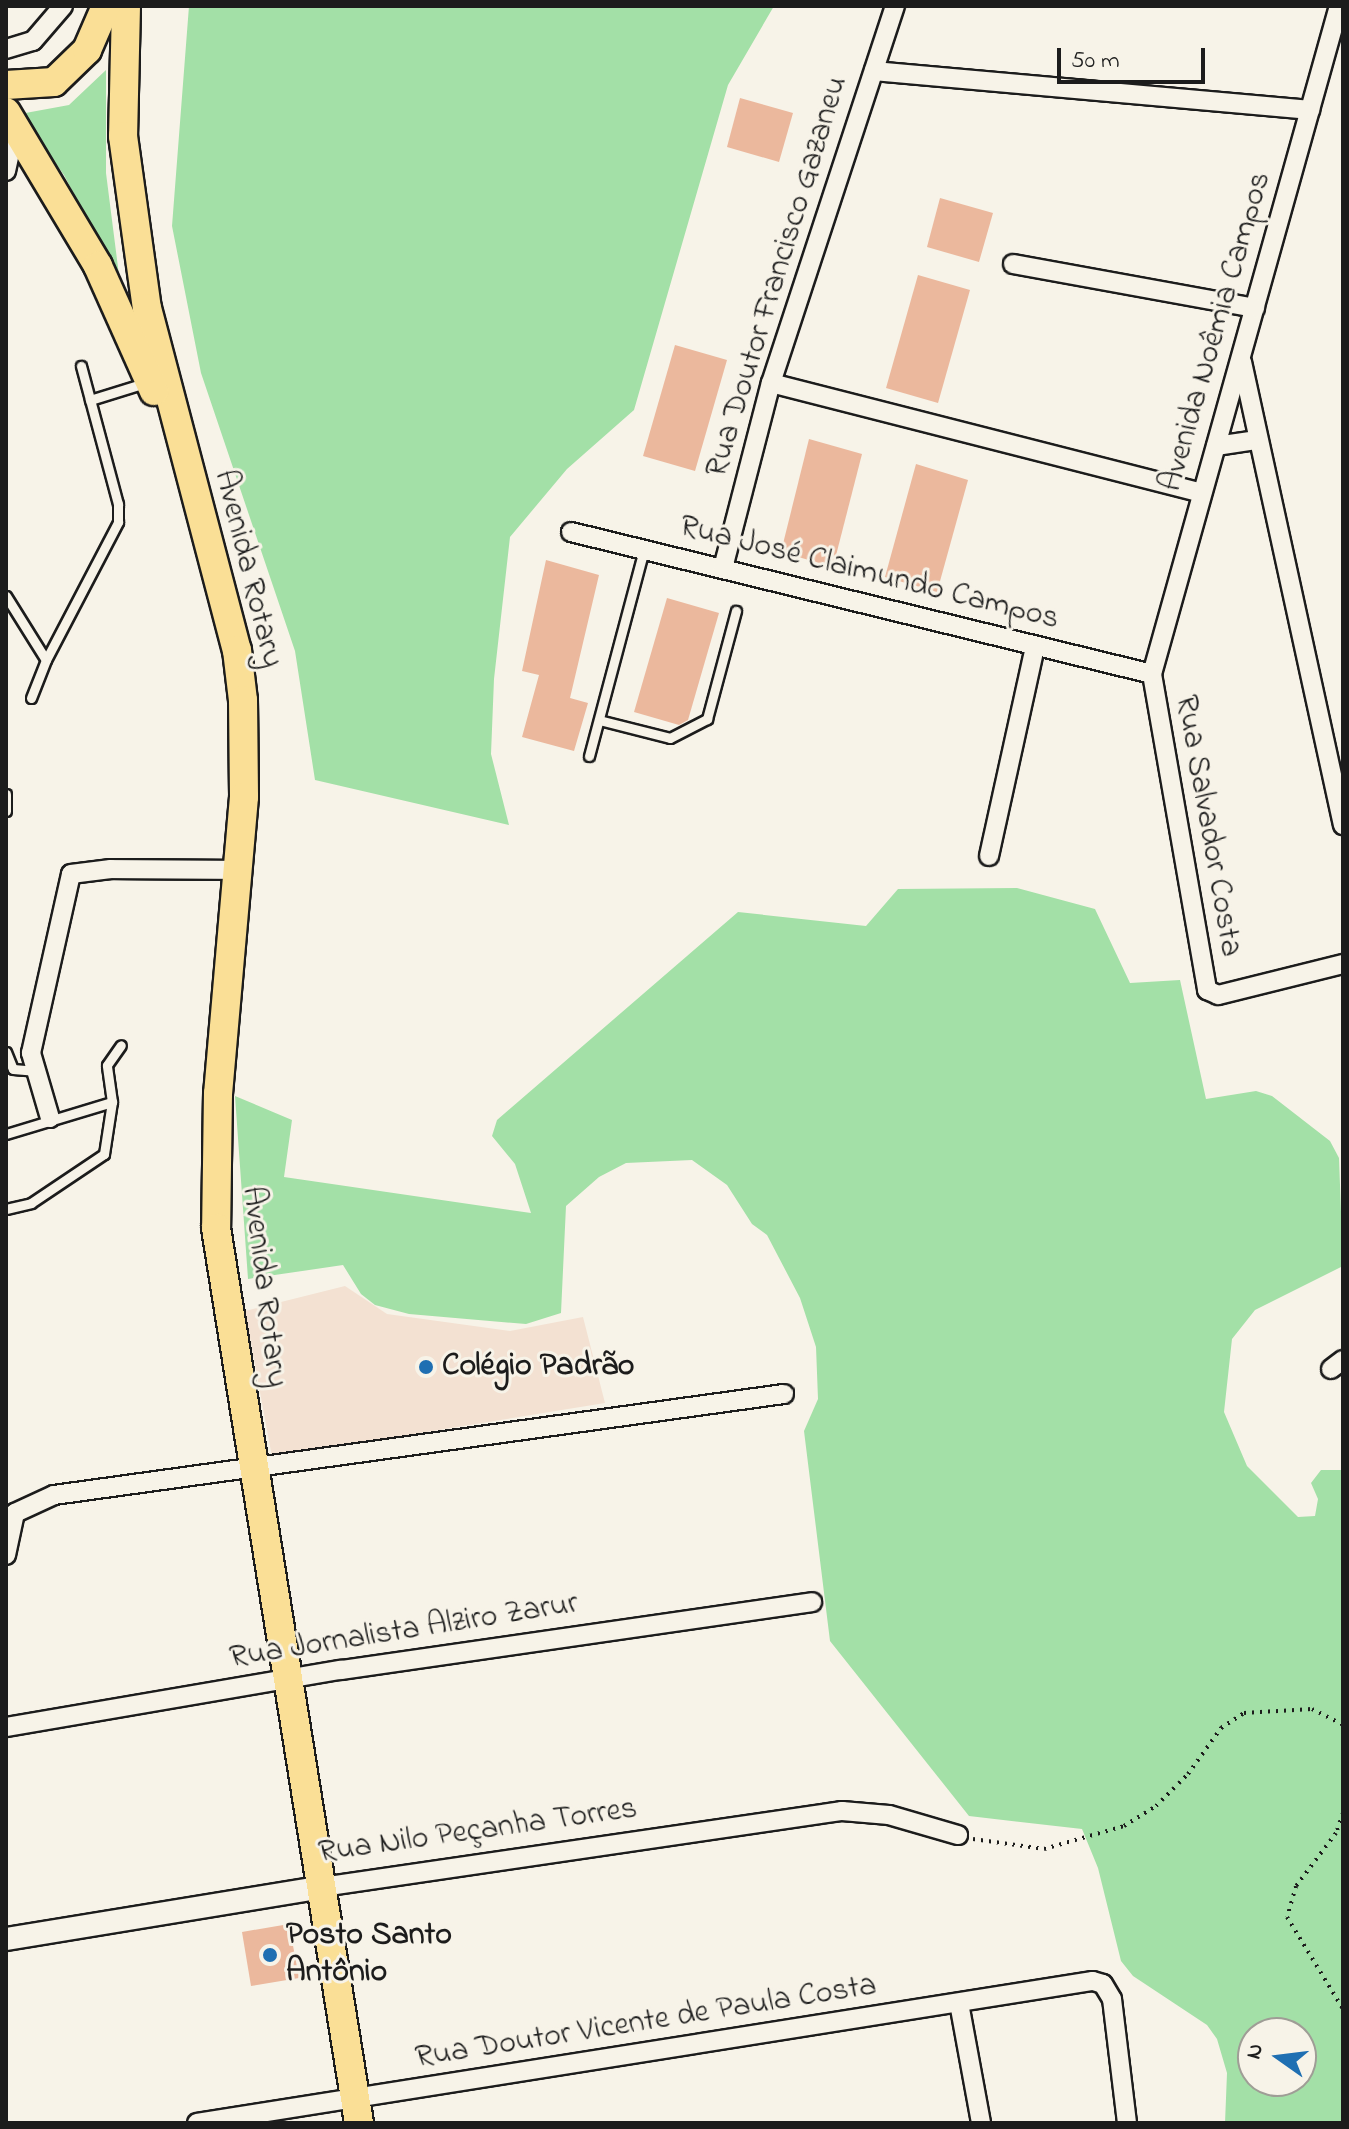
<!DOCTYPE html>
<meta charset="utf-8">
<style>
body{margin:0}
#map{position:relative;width:1349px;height:2129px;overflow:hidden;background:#f7f3e8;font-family:"Indie Flower",sans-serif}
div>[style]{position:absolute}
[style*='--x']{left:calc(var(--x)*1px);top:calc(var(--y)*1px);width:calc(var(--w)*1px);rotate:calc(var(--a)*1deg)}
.built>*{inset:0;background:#f3e1d2}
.green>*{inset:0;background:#a3e0a7}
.building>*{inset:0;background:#ebb89d}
.path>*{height:4px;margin-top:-2px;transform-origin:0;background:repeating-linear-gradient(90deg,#1c1c1c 0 2px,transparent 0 8px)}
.roads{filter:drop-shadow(2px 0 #1c1c1c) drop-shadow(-2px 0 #1c1c1c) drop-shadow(0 2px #1c1c1c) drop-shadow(0 -2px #1c1c1c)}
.service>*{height:9px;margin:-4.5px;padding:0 4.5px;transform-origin:4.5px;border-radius:4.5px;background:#f7f3e8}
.minor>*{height:18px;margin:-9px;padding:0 9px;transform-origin:9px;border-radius:9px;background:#f7f3e8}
.tertiary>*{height:22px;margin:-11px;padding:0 11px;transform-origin:11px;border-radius:11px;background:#f7f3e8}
.primary>*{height:28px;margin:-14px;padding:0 14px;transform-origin:14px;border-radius:14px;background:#fadf96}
.dots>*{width:22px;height:22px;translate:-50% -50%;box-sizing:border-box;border:4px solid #f7f3e8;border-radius:50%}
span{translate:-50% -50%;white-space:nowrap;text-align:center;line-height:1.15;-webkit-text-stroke:6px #f7f3e8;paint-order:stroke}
.street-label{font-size:32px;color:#1c1c1c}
.poi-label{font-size:32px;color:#1c1c1c;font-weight:700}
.left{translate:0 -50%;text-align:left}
.frame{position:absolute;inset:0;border:8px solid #1c1c1c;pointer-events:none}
.north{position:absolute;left:1237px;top:2017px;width:80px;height:80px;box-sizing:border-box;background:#f7f3e8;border:2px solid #9f9d96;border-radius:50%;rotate:284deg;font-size:22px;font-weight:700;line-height:32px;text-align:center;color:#1c1c1c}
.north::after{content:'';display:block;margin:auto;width:28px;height:36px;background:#1f6fb2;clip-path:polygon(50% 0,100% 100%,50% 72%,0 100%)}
.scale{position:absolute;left:1057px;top:48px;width:148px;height:36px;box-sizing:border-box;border:4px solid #1c1c1c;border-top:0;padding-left:10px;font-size:24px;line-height:28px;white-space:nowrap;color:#1c1c1c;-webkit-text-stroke:6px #f7f3e8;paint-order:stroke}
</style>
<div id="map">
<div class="built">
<div style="clip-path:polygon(345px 1286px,387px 1314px,510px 1331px,583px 1317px,605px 1403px,272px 1457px,245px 1311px)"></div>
</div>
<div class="green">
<div style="clip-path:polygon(189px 6px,774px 6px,728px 85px,634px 410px,567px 469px,510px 537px,494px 679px,491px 754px,509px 825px,315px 780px,295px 651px,201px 373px,172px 226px)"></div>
<div style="clip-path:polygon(106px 70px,106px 173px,120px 283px,64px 175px,20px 114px,69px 105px)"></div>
<div style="clip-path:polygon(evenodd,1017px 888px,1095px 909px,1130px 983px,1180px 980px,1206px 1099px,1256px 1091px,1272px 1096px,1330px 1141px,1339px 1158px,1343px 1266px,1255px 1310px,1232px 1339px,1224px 1412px,1247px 1466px,1298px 1517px,1315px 1516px,1318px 1499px,1311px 1483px,1321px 1470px,1343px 1470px,1343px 2123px,1225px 2123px,1227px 2073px,1217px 2039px,1207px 2025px,1133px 1976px,1121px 1961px,1098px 1868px,1082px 1829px,969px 1816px,830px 1641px,804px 1431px,818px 1399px,816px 1347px,800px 1298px,767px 1235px,752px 1224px,727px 1185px,692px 1160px,626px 1163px,599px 1177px,566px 1206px,561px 1313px,526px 1324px,409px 1314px,375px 1305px,361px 1294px,343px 1265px,248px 1279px,235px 1096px,292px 1120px,284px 1177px,531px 1213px,515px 1164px,492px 1136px,497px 1120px,738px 912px,866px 926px,898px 889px,1017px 888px,1253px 2033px,1301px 2033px,1301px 2081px,1253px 2081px,1253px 2033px)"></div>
</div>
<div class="building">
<div style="clip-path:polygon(740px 98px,793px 113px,779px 162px,727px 147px)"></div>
<div style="clip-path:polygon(940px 198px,993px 213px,979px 262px,927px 247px)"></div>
<div style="clip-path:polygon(918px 275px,970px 290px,938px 403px,886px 388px)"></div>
<div style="clip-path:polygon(675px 345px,727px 360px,695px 471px,643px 456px)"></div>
<div style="clip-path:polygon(809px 439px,862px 454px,833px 567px,781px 552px)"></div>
<div style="clip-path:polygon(916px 464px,968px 480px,937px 592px,885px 577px)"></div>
<div style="clip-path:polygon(546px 560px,599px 575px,570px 698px,588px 703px,574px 751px,522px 737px,539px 675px,522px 671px)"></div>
<div style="clip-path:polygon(667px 598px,719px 613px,688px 720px,679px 725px,634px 712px)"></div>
<div style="clip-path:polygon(289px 1924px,299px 1978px,251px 1986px,242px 1932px)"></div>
</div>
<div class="path">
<div style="--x:1343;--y:1813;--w:21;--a:109"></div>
<div style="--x:1336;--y:1833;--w:66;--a:127"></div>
<div style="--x:1296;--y:1886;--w:32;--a:106"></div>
<div style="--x:1287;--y:1917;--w:108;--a:58.7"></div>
<div style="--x:973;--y:1839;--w:72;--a:8"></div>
<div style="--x:1044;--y:1849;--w:83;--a:-16"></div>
<div style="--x:1124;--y:1826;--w:38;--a:-32"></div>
<div style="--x:1156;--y:1806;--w:45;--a:-45"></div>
<div style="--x:1188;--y:1774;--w:57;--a:-54.3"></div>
<div style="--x:1221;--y:1728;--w:27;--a:-33"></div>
<div style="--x:1244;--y:1713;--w:68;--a:-3.4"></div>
<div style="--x:1312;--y:1709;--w:35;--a:27"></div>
</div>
<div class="roads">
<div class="service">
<div style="--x:90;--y:400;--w:61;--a:-17.2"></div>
<div style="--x:6;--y:596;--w:75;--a:58"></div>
<div style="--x:31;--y:698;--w:41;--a:-68.5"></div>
<div style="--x:46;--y:660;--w:156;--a:-62.4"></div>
<div style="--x:118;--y:522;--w:18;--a:-90"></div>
<div style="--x:118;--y:504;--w:143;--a:-105"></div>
<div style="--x:599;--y:720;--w:73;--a:14.2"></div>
<div style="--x:670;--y:738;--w:42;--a:-27.2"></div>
<div style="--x:707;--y:719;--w:112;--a:-75"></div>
<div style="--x:589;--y:756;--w:214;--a:-75.1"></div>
<div style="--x:6;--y:794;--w:17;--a:90"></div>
<div style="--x:6;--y:1052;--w:18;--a:68"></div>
<div style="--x:13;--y:1069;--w:21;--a:5"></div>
<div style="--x:6;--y:1134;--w:111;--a:-16.8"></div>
<div style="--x:6;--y:1209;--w:26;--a:-13"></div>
<div style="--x:31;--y:1203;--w:88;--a:-33.9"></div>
<div style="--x:104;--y:1154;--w:53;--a:-81.3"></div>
<div style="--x:112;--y:1102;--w:37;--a:-98"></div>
<div style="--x:107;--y:1065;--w:24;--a:-55"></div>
</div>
<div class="minor">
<div style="--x:1339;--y:6;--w:694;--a:105.64"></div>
<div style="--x:1152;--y:674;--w:321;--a:80.1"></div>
<div style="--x:1207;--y:990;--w:12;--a:24"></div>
<div style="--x:1218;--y:995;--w:129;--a:-13.9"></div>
<div style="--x:6;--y:49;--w:28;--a:-17"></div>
<div style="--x:33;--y:41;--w:46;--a:-49.4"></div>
<div style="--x:874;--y:71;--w:438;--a:5.1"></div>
<div style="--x:6;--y:171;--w:47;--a:-77.7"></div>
<div style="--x:1013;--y:264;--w:246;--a:10.3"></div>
<div style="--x:1242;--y:362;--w:474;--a:77.7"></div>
<div style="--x:771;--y:383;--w:445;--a:14.3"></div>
<div style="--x:1216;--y:446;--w:40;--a:-8.5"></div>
<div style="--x:571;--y:532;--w:598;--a:13.73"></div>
<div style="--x:723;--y:568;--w:191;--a:-75.5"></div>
<div style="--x:771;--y:383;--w:397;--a:-71.8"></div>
<div style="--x:989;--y:856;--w:214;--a:-77.6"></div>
<div style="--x:50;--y:1118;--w:68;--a:-106.3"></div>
<div style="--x:31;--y:1053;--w:183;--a:-77.4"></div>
<div style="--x:71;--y:874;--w:40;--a:-7.1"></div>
<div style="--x:111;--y:869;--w:129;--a:0.4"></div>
<div style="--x:1331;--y:1369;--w:15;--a:-37"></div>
<div style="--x:6;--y:1555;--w:43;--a:-77.9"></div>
<div style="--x:15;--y:1513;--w:43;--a:-24.8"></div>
<div style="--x:54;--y:1495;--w:737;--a:-7.88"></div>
<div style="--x:6;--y:1727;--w:340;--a:-9.7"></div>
<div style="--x:341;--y:1670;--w:476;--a:-8.2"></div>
<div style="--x:322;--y:1887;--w:526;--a:-8.32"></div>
<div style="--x:842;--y:1811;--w:47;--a:4.9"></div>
<div style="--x:889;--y:1815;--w:72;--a:16.2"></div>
<div style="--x:959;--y:2003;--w:122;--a:79.6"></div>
<div style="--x:197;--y:2123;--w:907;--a:-9.01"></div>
<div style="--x:1093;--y:1981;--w:10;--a:17"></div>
<div style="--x:1103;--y:1984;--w:17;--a:59"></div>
<div style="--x:1112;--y:1999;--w:125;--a:83.1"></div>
</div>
<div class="tertiary">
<div style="--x:6;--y:1939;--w:320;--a:-9.3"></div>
</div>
<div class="primary">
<div style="--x:126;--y:6;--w:130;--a:91.3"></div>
<div style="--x:123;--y:136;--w:174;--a:82.1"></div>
<div style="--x:147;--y:308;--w:354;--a:75.3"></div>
<div style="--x:237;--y:650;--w:50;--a:83.2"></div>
<div style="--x:243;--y:700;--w:97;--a:89.4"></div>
<div style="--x:244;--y:797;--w:297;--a:95"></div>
<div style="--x:218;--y:1093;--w:135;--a:90.8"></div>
<div style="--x:216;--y:1228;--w:906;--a:80.92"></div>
<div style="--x:6;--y:85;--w:48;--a:-3.6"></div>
<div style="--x:54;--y:82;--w:46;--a:-44.1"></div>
<div style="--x:87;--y:50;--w:48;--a:-66.6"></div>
<div style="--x:6;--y:112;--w:179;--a:59.1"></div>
<div style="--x:98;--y:266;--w:137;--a:65.9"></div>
</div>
</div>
<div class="dots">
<div style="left:426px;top:1367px;background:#1f6fb2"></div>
<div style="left:270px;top:1955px;background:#1f6fb2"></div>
</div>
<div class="street-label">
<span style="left:778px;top:277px;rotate:-73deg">Rua Doutor Francisco Gazaneu</span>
<span style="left:1217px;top:332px;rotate:-74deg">Avenida Noêmia Campos</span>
<span style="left:247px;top:569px;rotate:76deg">Avenida Rotary</span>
<span style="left:869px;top:574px;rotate:14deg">Rua José Claimundo Campos</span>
<span style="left:1207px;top:826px;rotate:80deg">Rua Salvador Costa</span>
<span style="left:263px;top:1287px;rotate:83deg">Avenida Rotary</span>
<span style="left:404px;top:1632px;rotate:-9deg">Rua Jornalista Alziro Zarur</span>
<span style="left:478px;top:1832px;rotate:-8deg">Rua Nilo Peçanha Torres</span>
<span style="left:646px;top:2023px;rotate:-9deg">Rua Doutor Vicente de Paula Costa</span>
</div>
<div class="poi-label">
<span class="left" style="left:442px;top:1367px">Colégio Padrão</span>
<span class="left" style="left:286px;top:1955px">Posto Santo<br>Antônio</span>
</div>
<div class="frame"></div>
<div class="north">N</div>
<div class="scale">50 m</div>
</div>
